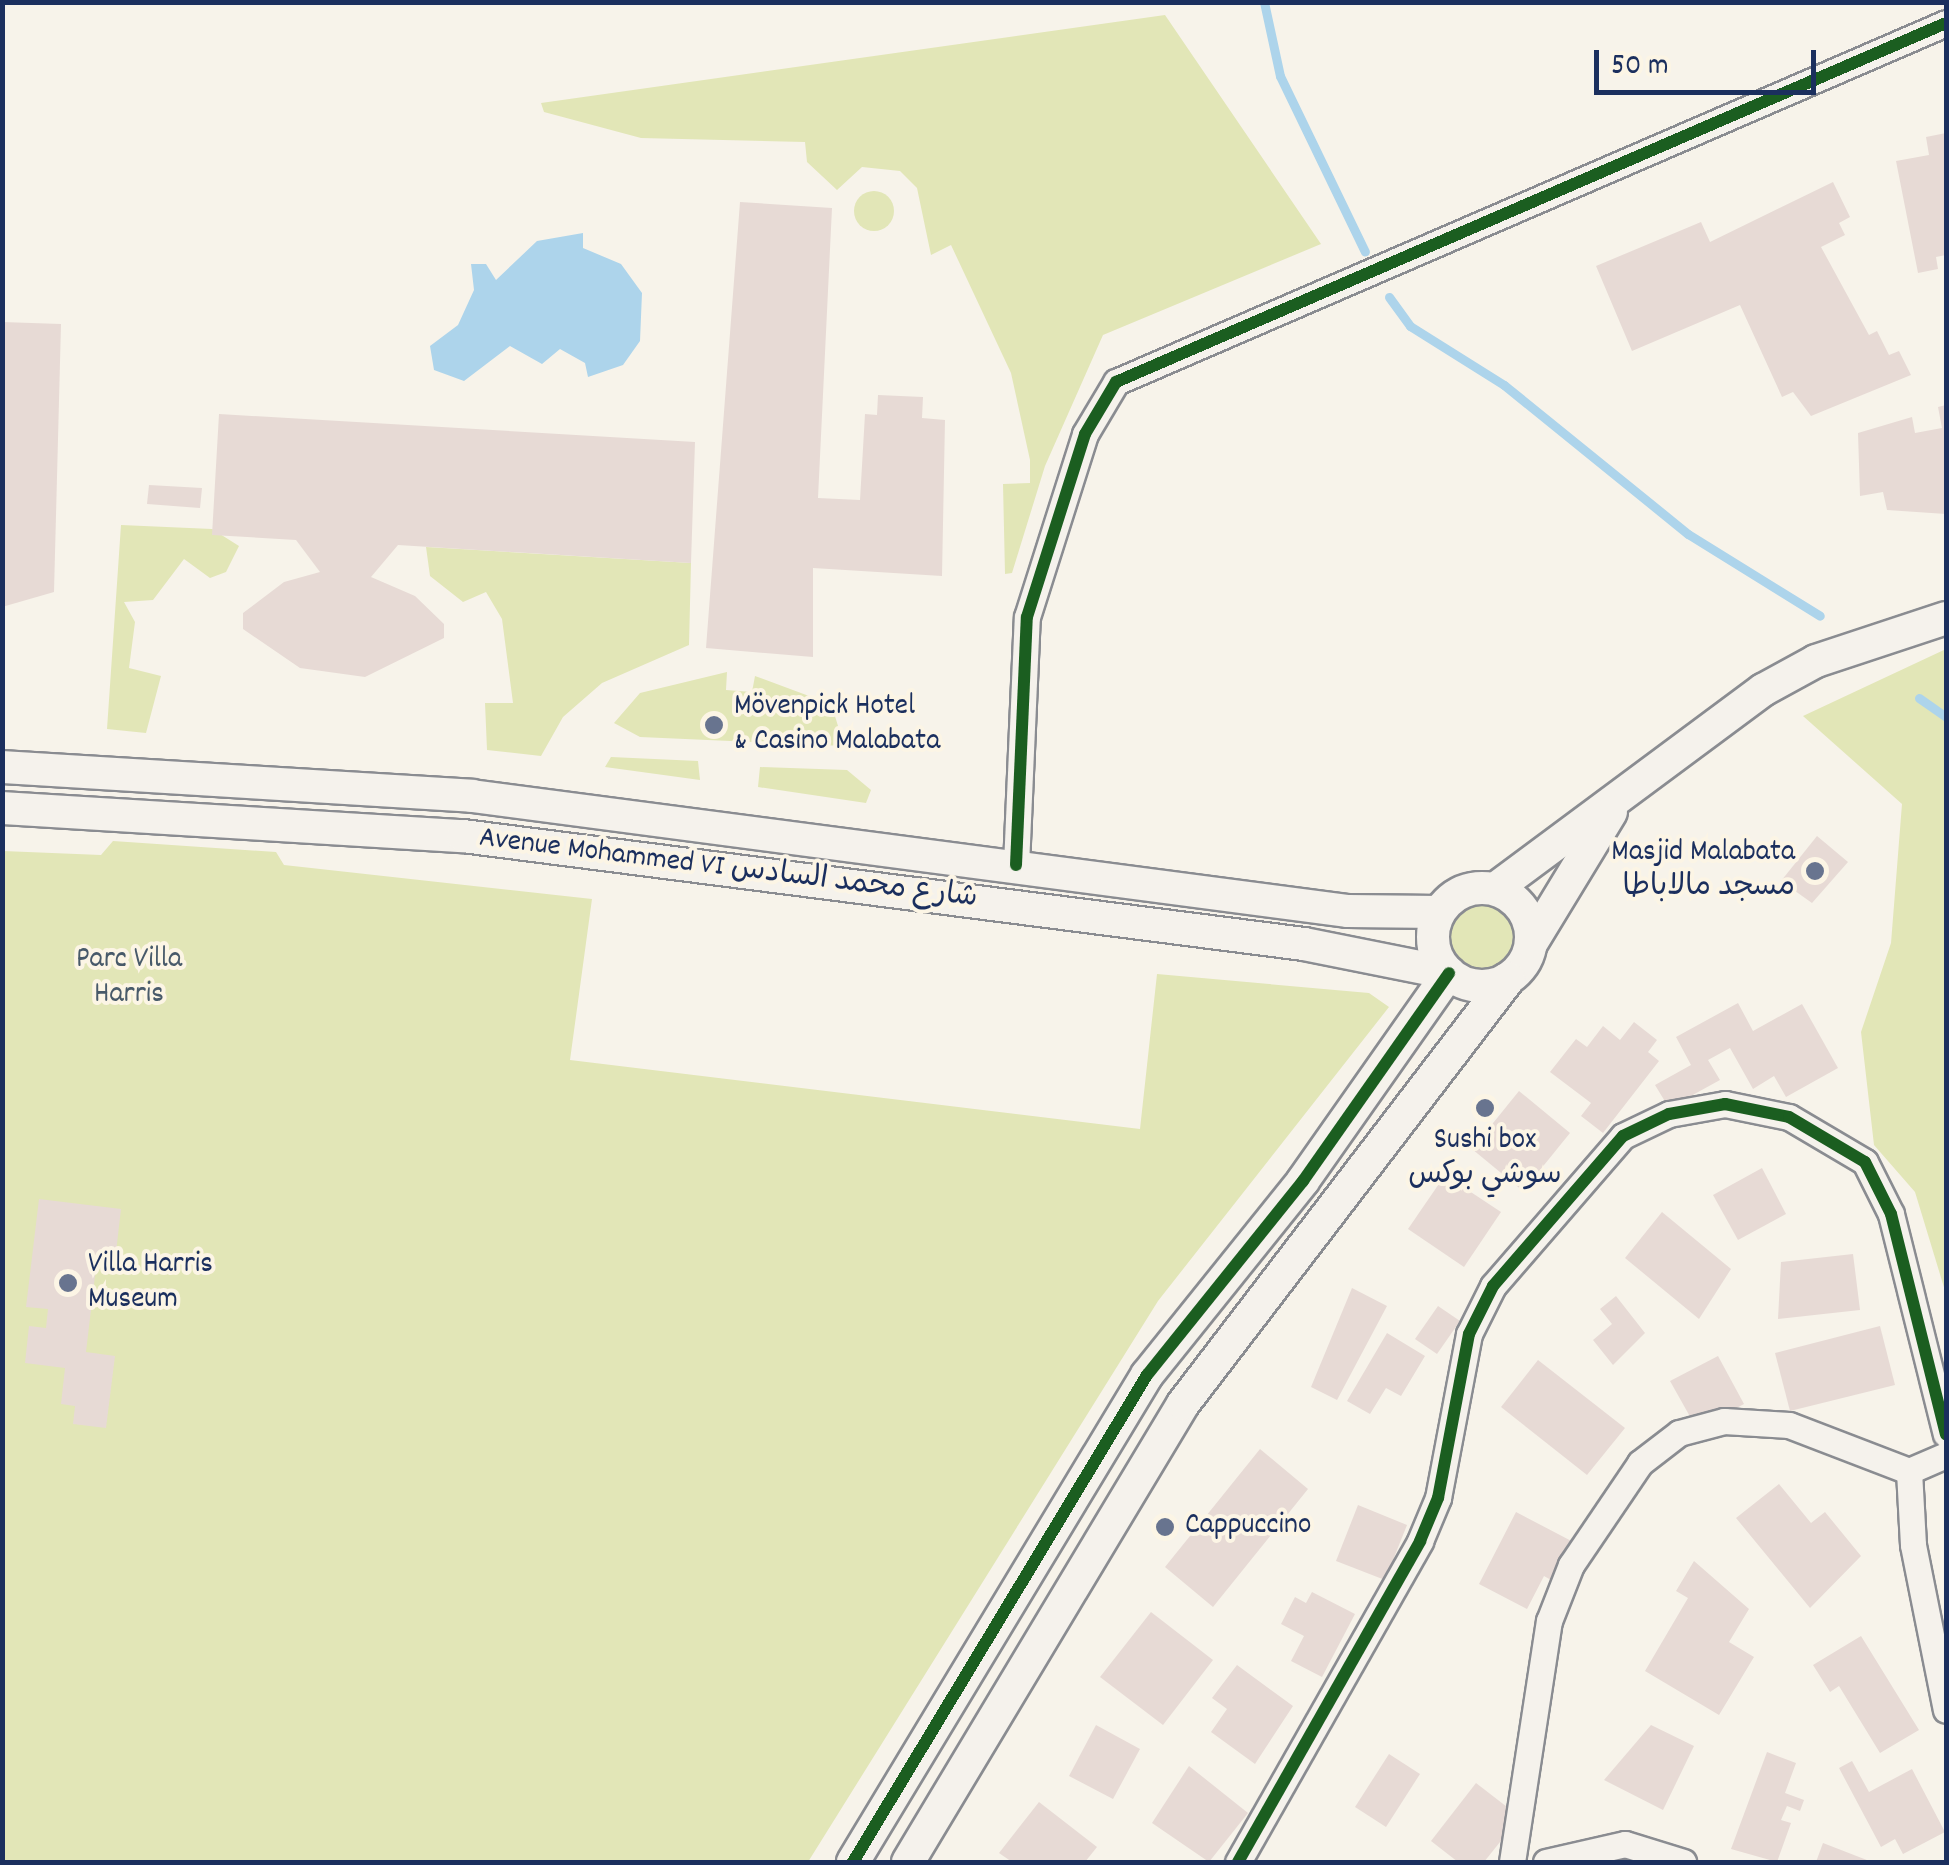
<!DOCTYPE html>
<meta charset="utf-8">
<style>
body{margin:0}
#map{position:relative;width:1949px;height:1865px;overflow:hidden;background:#f7f3ea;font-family:Dekko,"Playpen Sans Arabic",sans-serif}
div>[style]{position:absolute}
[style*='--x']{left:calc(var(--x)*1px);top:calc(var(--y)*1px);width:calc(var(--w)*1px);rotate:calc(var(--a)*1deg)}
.green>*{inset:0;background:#e2e6b7}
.round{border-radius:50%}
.water>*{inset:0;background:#add4eb}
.stream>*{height:9px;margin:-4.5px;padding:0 4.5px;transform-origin:4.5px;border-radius:4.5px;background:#add4eb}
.building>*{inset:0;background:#e7dad5}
.roads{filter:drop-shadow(2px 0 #8a8c91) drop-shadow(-2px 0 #8a8c91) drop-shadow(0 2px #8a8c91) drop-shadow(0 -2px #8a8c91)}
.street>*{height:25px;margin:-12.5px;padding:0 12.5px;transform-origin:12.5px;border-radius:12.5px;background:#f5f2ec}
.secondary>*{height:32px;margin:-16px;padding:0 16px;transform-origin:16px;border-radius:16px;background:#f5f2ec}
.secondary>.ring{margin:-16px;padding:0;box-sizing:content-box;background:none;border:32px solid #f5f2ec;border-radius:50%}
.cycleway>*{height:12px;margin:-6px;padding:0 6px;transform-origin:6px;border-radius:6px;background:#1b5e20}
.dots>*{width:28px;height:28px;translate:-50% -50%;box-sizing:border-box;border:5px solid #fcf5e5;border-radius:50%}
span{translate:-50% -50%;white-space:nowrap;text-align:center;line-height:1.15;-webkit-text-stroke:8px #fcf5e5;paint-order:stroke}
.poi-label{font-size:30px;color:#1b2f5e}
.left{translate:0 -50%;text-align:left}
.right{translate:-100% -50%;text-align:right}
.street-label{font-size:30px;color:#1b2f5e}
.park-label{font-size:30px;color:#485a6a}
.frame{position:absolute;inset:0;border:5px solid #1b2f5e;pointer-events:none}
.scale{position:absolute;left:1594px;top:50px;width:222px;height:45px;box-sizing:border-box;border:5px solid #1b2f5e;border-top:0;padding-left:12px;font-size:30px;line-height:35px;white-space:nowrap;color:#1b2f5e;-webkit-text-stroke:8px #fcf5e5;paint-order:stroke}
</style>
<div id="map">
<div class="green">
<div style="clip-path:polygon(1165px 15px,1321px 244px,1103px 335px,1045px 466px,1012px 573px,1005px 574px,1003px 484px,1030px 483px,1030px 460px,1011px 373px,951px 245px,931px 255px,917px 188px,900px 171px,862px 167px,837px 190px,807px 162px,805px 142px,641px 138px,544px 112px,541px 103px)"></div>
<div class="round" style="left:854px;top:191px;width:40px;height:40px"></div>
<div style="clip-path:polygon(121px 525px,212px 529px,239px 546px,226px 572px,210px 578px,184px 559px,153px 600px,124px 602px,135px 622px,129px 668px,161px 676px,146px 733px,107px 729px)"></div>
<div style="clip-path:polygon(426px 547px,691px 563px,689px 645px,602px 683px,563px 717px,541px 756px,487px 750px,485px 703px,513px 703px,502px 619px,486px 592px,463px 602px,430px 576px)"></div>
<div style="clip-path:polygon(1946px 649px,1946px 1294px,1915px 1192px,1874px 1145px,1861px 1032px,1891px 943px,1902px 804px,1803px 716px)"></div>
<div style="clip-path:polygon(727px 672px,726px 690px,752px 692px,755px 676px,809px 696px,835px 716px,844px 746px,640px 737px,614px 723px,640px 693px)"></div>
<div style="clip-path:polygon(611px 757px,698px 761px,700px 780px,605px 767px)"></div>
<div style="clip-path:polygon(760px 767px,847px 770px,871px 790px,866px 803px,758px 787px)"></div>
<div style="clip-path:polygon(113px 841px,276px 852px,284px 865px,592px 899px,570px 1060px,1140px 1129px,1157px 974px,1369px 993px,1389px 1007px,1158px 1301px,808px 1862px,3px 1862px,3px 851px,101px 855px)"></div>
<div class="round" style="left:1449px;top:905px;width:66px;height:66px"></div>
</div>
<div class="water">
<div style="clip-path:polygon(583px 233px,583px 248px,621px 264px,642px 293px,640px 341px,623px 365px,588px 377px,585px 363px,560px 349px,542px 364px,510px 346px,464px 381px,434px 370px,430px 346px,458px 325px,474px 290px,471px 264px,486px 264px,496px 280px,537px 241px)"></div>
</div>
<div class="stream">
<div style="--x:1264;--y:2;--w:76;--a:77.8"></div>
<div style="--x:1280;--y:76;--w:195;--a:64.2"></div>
<div style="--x:1389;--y:297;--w:36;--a:54"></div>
<div style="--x:1410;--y:326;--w:111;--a:32.1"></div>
<div style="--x:1504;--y:385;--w:237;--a:39"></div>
<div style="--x:1688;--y:534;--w:155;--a:31.8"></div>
<div style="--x:1919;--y:698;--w:33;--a:35"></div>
</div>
<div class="building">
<div style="clip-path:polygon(1946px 133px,1946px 255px,1936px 257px,1938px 269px,1918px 273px,1896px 161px,1929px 155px,1926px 137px)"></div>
<div style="clip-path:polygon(1833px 182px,1850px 217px,1839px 223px,1845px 235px,1821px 247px,1869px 335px,1877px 331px,1889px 355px,1899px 351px,1911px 375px,1811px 416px,1793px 392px,1782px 397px,1740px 305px,1632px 351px,1596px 266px,1701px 222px,1710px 242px)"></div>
<div style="clip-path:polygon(740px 202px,832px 208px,818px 498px,860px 500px,865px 414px,877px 415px,878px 395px,923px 397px,922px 418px,945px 420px,942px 576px,813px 568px,813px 657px,706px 648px)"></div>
<div style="clip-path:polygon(2px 322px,61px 324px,54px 592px,2px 607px)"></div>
<div style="clip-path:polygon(1946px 405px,1946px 514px,1887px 510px,1883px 492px,1860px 496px,1858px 433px,1912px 417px,1915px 433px,1942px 428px,1938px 407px)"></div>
<div style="clip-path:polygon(219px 414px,695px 442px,691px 563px,398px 545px,371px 577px,415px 596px,444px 624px,444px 638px,365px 677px,300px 668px,243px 629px,243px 613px,284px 582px,320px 572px,296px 540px,212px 535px)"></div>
<div style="clip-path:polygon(149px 485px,202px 488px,200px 508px,147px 504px)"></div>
<div style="clip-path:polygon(1817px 836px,1848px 862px,1812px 903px,1781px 881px)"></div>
<div style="clip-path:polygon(1738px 1003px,1753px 1031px,1802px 1004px,1838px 1068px,1786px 1097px,1774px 1076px,1753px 1089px,1730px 1048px,1708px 1060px,1720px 1080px,1669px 1108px,1655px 1085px,1691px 1065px,1676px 1037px)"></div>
<div style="clip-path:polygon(1634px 1022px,1657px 1040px,1648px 1052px,1659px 1061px,1603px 1133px,1581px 1116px,1591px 1103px,1550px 1072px,1576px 1039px,1587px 1047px,1603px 1026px,1620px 1040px)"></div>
<div style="clip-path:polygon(1519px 1091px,1570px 1133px,1523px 1191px,1472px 1149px)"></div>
<div style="clip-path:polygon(1762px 1168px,1786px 1214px,1738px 1240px,1713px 1195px)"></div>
<div style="clip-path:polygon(1445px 1175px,1501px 1212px,1464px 1267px,1408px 1229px)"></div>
<div style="clip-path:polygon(39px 1199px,121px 1209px,115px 1261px,97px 1259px,86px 1352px,115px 1356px,106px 1428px,73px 1424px,75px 1406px,61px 1404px,65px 1368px,25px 1363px,29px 1326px,46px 1328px,48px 1309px,26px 1307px)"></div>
<div style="clip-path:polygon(1662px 1212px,1731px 1269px,1699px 1319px,1625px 1258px)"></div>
<div style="clip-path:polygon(1853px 1254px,1860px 1310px,1778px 1319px,1781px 1262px)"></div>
<div style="clip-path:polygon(1352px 1288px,1387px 1306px,1337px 1400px,1311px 1387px)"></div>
<div style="clip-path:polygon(1616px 1296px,1645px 1333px,1613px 1365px,1593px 1340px,1612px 1324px,1600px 1309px)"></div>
<div style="clip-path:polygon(1438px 1306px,1460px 1321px,1437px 1354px,1415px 1339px)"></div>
<div style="clip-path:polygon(1880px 1326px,1895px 1385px,1790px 1411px,1775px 1353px)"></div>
<div style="clip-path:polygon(1387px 1333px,1425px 1356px,1401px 1396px,1386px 1388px,1370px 1414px,1347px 1401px)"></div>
<div style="clip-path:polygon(1718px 1356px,1744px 1404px,1697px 1429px,1670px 1381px)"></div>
<div style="clip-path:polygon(1538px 1360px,1625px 1428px,1587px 1475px,1501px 1407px)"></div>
<div style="clip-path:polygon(1260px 1449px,1308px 1489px,1213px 1607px,1165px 1567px)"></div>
<div style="clip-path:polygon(1779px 1484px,1811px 1523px,1825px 1512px,1861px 1556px,1810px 1608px,1736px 1518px)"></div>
<div style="clip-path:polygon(1358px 1505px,1407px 1525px,1385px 1580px,1336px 1561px)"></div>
<div style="clip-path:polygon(1516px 1512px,1579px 1545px,1558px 1584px,1544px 1576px,1527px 1609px,1479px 1584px)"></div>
<div style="clip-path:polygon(1694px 1561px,1749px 1609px,1729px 1642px,1754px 1657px,1719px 1715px,1645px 1671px,1688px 1598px,1676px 1591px)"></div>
<div style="clip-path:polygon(1312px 1592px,1355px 1614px,1322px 1677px,1291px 1661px,1304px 1636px,1281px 1624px,1295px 1597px,1306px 1603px)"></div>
<div style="clip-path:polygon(1151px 1612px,1213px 1660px,1163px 1725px,1100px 1677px)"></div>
<div style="clip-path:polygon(1861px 1636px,1919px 1730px,1880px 1753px,1839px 1686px,1830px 1692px,1813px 1665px)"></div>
<div style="clip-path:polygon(1237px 1665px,1293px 1706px,1255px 1764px,1211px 1732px,1227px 1709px,1212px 1698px)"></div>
<div style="clip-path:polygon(1096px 1725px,1140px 1749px,1113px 1799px,1069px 1776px)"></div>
<div style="clip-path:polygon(1651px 1725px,1694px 1746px,1663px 1810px,1604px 1780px)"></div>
<div style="clip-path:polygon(1767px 1752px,1796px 1763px,1785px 1793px,1804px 1800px,1800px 1811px,1787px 1806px,1781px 1820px,1791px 1823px,1777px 1862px,1731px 1849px)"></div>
<div style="clip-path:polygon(1389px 1754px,1420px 1774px,1386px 1827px,1355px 1807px)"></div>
<div style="clip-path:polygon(1852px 1761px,1869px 1792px,1912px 1769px,1945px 1832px,1903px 1854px,1895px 1839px,1881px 1847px,1839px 1768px)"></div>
<div style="clip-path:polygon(1189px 1766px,1248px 1813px,1209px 1862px,1152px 1823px)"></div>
<div style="clip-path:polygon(1476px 1783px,1520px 1817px,1484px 1862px,1458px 1862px,1431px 1841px)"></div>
<div style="clip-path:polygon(1039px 1802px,1097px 1847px,1085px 1862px,1012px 1862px,999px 1853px)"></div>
<div style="clip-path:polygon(1823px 1843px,1872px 1862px,1816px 1862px)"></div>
</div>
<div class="roads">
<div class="street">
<div style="--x:1016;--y:865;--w:248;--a:-87.5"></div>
<div style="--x:1027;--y:617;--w:192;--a:-72.4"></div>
<div style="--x:1085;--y:434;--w:61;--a:-59.2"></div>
<div style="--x:1116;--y:382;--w:904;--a:-23.39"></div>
<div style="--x:1909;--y:1471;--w:74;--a:86.9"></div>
<div style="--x:1913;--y:1545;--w:168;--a:78.7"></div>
<div style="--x:1238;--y:1862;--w:369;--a:-60.4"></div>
<div style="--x:1420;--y:1541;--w:47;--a:-67.3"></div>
<div style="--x:1438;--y:1498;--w:167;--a:-79.3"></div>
<div style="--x:1469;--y:1334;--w:54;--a:-63.4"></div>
<div style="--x:1493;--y:1286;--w:198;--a:-49.1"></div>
<div style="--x:1623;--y:1136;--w:51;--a:-25.6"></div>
<div style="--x:1669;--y:1114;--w:57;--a:-10.1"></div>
<div style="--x:1725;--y:1104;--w:65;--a:11.5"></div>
<div style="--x:1789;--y:1117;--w:88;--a:30.6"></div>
<div style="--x:1865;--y:1162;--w:58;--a:63.4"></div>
<div style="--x:1891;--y:1214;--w:227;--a:76"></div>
<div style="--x:1512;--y:1862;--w:244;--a:-81.3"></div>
<div style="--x:1549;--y:1621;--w:60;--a:-68.6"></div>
<div style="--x:1571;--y:1565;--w:123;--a:-55.9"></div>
<div style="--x:1640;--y:1463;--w:49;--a:-37.6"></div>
<div style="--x:1679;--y:1433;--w:47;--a:-14.9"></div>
<div style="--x:1724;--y:1421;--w:65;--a:3.5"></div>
<div style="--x:1789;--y:1425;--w:129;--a:21"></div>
<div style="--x:1909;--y:1471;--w:40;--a:-23.4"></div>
<div style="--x:1546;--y:1862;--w:81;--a:-12.8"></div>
<div style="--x:1625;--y:1844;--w:61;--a:17.2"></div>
</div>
<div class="secondary">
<div style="--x:2;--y:767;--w:471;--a:3.5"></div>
<div style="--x:472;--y:796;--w:884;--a:7.48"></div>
<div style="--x:1348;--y:911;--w:91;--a:0.6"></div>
<div style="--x:2;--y:808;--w:462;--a:3.5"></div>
<div style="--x:463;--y:836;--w:848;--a:7.32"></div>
<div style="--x:1304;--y:944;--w:148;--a:11.3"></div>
<div style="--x:1449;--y:973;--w:254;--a:125.1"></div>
<div style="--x:1303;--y:1181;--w:249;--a:128.8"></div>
<div style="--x:1147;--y:1375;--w:569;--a:121.12"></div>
<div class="ring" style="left:1433px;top:888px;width:66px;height:66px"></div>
<div style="--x:1495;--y:889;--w:334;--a:-36.6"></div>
<div style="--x:1763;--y:690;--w:60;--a:-28.7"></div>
<div style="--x:1816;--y:661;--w:137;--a:-18.3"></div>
<div style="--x:1532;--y:942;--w:152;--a:-58.7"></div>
<div style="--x:908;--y:1862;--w:534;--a:-59.02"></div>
<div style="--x:1183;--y:1404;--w:536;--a:-52.57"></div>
</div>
</div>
<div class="cycleway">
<div style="--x:1016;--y:865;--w:248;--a:-87.5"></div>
<div style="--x:1027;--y:617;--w:192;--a:-72.4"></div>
<div style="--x:1085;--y:434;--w:61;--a:-59.2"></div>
<div style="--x:1116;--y:382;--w:904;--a:-23.39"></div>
<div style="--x:853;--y:1862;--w:569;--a:-58.88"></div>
<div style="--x:1147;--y:1375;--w:249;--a:-51.2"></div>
<div style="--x:1303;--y:1181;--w:254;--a:-54.9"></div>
<div style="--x:1238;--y:1862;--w:369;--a:-60.4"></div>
<div style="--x:1420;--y:1541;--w:47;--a:-67.3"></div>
<div style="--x:1438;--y:1498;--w:167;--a:-79.3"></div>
<div style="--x:1469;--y:1334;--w:54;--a:-63.4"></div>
<div style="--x:1493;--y:1286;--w:198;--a:-49.1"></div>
<div style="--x:1623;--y:1136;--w:51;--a:-25.6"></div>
<div style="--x:1669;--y:1114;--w:57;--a:-10.1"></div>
<div style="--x:1725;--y:1104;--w:65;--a:11.5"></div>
<div style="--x:1789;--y:1117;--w:88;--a:30.6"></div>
<div style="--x:1865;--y:1162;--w:58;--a:63.4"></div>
<div style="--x:1891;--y:1214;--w:227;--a:76"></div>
</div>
<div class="dots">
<div style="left:714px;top:725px;background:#68748f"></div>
<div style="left:1815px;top:871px;background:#68748f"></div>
<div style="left:1485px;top:1108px;background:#68748f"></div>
<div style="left:68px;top:1283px;background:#68748f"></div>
<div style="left:1165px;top:1527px;background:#68748f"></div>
</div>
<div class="poi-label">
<span class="left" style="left:734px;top:725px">Mövenpick Hotel<br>&amp; Casino Malabata</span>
<span class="right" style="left:1795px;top:871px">Masjid Malabata<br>مسجد مالاباطا</span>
<span style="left:1485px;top:1159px">Sushi box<br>سوشي بوكس</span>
<span class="left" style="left:88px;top:1283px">Villa Harris<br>Museum</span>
<span class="left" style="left:1185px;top:1527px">Cappuccino</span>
</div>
<div class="street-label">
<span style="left:728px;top:870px;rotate:7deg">Avenue Mohammed VI شارع محمد السادس</span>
</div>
<div class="park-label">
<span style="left:129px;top:978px">Parc Villa<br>Harris</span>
</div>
<div class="frame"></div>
<div class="scale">50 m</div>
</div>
